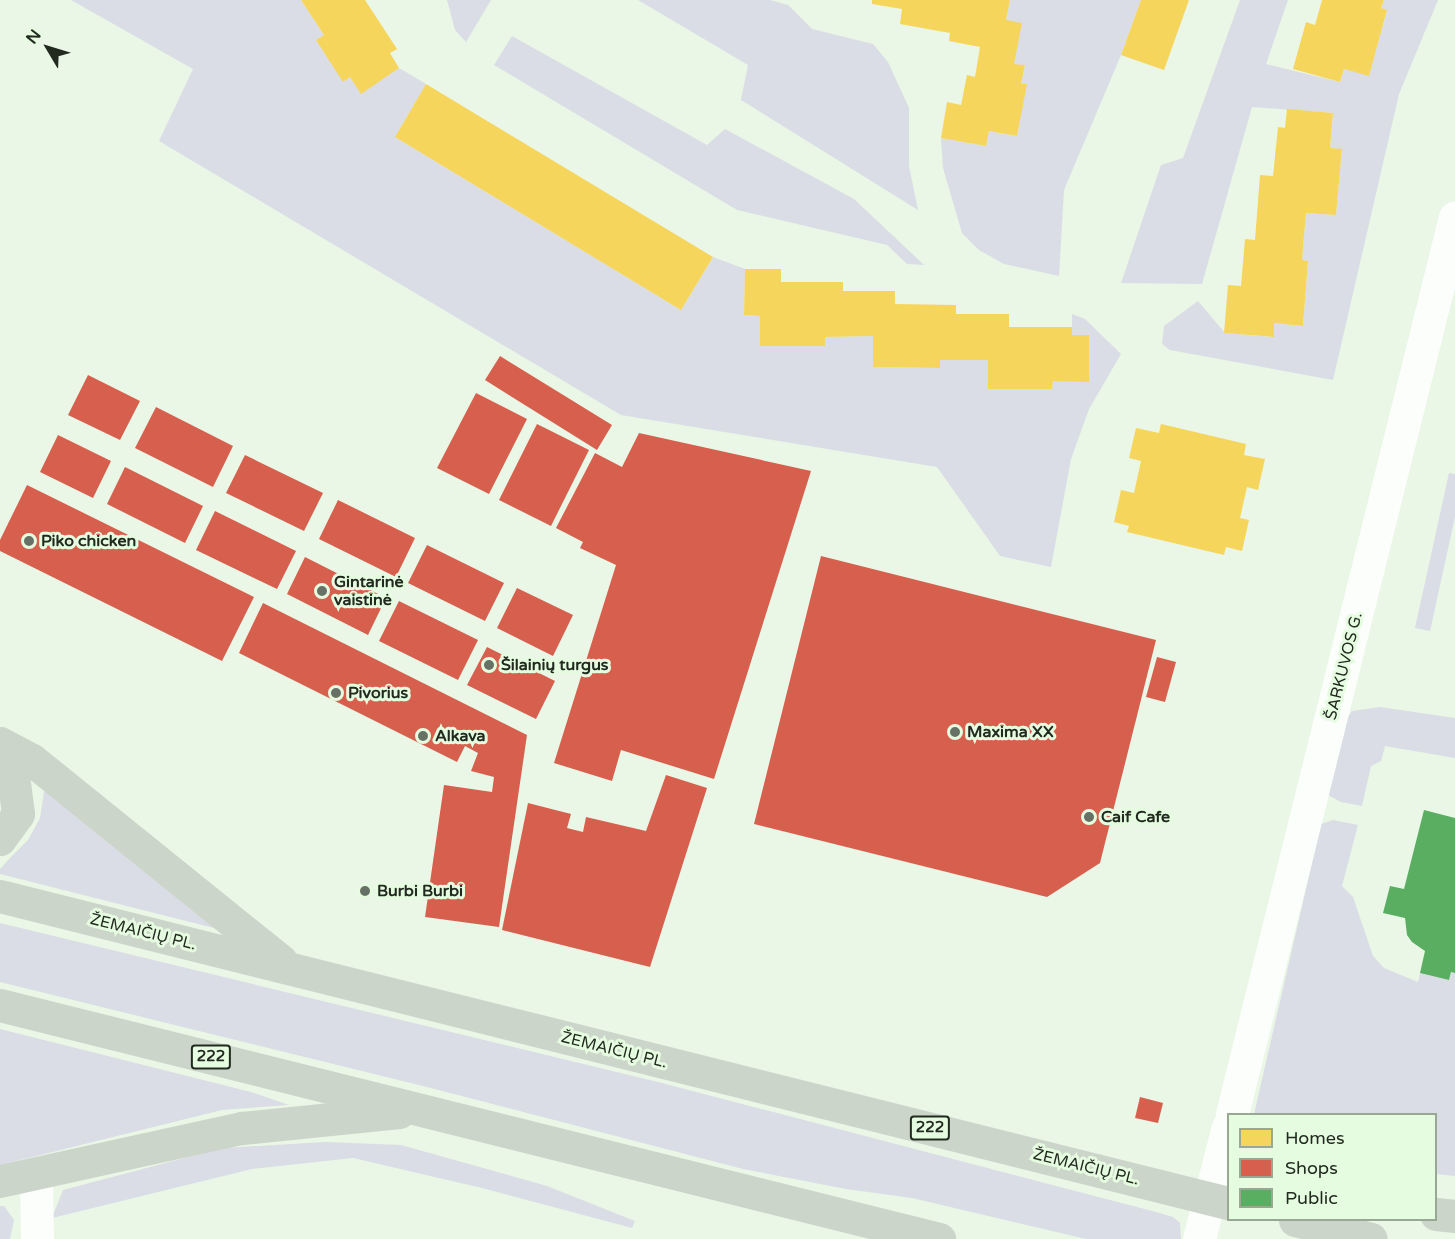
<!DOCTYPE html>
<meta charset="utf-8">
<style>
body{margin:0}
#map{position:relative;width:1455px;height:1239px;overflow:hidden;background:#eaf6e6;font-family:"Varela Round",sans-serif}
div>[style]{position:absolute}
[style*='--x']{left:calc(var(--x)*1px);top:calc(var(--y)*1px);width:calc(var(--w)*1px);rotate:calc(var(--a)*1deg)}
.green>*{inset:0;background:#dadde5}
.homes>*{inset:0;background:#f6d55c}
.shops>*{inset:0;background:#d6604d}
.public>*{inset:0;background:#5aae61}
.street>*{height:33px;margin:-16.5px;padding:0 16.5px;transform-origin:16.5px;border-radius:16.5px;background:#fcfefb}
.primary>*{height:33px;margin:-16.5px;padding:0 16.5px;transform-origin:16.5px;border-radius:16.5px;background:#ccd5ca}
.dots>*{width:16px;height:16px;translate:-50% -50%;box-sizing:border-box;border:3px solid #e6fce0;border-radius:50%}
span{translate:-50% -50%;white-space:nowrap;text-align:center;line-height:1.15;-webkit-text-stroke:6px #e6fce0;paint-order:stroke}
.shield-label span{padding:2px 4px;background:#e6fce0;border:2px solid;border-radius:4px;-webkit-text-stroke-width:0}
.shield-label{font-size:15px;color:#222a20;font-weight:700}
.poi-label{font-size:16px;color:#222a20;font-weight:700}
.left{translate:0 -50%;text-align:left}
.street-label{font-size:16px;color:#222a20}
.legend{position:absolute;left:1227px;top:1113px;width:210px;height:108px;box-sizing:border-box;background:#e6fce0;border:2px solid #98a893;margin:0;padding:8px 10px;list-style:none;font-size:18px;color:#222a20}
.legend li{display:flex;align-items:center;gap:12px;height:30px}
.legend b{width:30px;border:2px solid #98a893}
.north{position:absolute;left:18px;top:18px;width:60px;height:60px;-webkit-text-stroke:4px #e6fce0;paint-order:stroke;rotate:308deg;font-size:16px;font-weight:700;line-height:24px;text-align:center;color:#222a20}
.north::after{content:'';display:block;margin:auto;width:21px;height:27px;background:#222a20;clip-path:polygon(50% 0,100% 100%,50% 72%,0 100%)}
</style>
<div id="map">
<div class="green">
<div style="clip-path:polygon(71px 0,301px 0,324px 35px,316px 40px,344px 81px,350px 77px,361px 93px,399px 68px,426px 84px,395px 137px,681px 310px,713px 257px,745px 269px,744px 315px,760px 316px,760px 346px,825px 346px,825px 337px,873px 336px,873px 367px,940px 368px,940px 360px,988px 360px,988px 389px,1052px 389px,1053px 381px,1089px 381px,1089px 335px,1072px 335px,1072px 314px,1085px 319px,1121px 354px,1089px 409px,1071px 459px,1051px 567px,1000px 556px,937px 467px,621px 415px,159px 141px,193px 69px)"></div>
<div style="clip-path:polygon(447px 0,491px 0,466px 42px,455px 30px)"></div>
<div style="clip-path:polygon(638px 0,770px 0,788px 5px,812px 29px,873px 44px,888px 62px,909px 108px,909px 166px,918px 210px,741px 100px,748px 65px)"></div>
<div style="clip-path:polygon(1010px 0,1141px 0,1121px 55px,1064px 190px,1059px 276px,1004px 264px,979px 250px,962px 233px,943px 168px,941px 138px,986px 146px,989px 131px,1017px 136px,1026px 85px,1021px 84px,1025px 66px,1014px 64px,1006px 20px)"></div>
<div style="clip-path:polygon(1240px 0,1288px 0,1266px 64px,1340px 82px,1344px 69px,1369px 75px,1387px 11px,1381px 8px,1384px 0,1438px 0,1399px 94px,1333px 380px,1170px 350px,1162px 344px,1164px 326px,1198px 301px,1225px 333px,1273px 337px,1274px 323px,1303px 326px,1308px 261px,1302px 260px,1306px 213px,1336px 215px,1342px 150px,1330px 148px,1333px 113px,1252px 107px,1202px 284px,1121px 283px,1161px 165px,1183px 158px)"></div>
<div style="clip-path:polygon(512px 36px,707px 145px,725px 129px,854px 199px,924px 265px,907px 264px,887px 245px,737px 210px,494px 65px)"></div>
<div style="clip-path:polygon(1449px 473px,1455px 474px,1455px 517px,1430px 631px,1415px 628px)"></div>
<div style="clip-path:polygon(1380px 707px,1455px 718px,1455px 758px,1385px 746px,1381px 761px,1371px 766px,1362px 806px,1341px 802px,1328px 795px,1343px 724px,1352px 711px)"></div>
<div style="clip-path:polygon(45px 786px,210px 919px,214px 928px,0 874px,0 869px,9px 859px,28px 840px,40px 818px)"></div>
<div style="clip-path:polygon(1333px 820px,1358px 825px,1342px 886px,1353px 897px,1373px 956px,1384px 968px,1418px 982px,1420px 973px,1449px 980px,1451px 972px,1455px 973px,1455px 1176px,1436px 1174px,1436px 1114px,1254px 1114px,1321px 824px)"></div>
<div style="clip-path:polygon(0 923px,662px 1083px,1156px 1212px,1173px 1217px,1180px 1223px,1181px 1239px,1086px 1239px,912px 1198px,846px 1189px,743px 1169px,427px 1087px,0 982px)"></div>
<div style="clip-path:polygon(0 1029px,251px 1092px,289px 1105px,222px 1110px,0 1165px)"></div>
<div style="clip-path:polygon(325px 1142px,401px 1145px,547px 1186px,635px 1221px,632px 1228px,482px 1188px,353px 1158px,252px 1169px,52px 1218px,63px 1190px,222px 1148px)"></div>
<div style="clip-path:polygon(0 1206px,4px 1206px,14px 1220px,10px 1239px,0 1239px)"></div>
</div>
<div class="homes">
<div style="clip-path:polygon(301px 0,365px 0,397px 49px,390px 53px,399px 68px,361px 94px,350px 77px,343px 82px,316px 40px,324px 35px)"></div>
<div style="clip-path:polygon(872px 0,1010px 0,1006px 20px,1022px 23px,1014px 64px,1025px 65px,1021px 84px,1027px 84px,1017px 136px,989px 131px,986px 146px,941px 138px,947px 102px,961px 105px,967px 75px,975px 77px,980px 47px,949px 41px,950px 33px,900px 24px,902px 9px,872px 4px)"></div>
<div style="clip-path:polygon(1141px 0,1189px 0,1164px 70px,1121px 55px)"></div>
<div style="clip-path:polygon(1322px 0,1384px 0,1381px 8px,1387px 10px,1369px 76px,1344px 69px,1340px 82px,1293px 69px,1306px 22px,1315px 25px)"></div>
<div style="clip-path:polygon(426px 84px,713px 257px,681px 310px,395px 137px)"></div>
<div style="clip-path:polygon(1287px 109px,1333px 113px,1330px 148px,1342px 149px,1336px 215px,1306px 213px,1302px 260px,1308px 261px,1303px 326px,1274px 323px,1274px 337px,1224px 333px,1228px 285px,1241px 286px,1245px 239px,1255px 240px,1260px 175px,1273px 176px,1278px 127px,1285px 128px)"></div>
<div style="clip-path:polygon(745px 269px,781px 269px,781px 282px,843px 282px,843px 291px,895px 291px,895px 304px,956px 305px,956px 314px,1009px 314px,1009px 327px,1072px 327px,1072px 335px,1089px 335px,1089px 382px,1053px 381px,1052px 389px,988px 389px,988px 360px,940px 360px,940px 368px,873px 367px,873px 336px,825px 337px,825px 346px,760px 346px,760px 316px,744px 315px)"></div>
<div style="clip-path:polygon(1161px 424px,1246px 444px,1244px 455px,1265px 459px,1258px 490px,1247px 487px,1240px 518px,1249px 520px,1242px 551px,1226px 547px,1224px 555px,1127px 532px,1129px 526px,1114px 522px,1121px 490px,1134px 493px,1141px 461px,1129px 458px,1136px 428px,1159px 433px)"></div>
</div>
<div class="shops">
<div style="clip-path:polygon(500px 356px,612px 425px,597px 450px,485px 380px)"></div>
<div style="clip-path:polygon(88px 375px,140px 401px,120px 440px,68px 415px)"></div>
<div style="clip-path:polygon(476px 393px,527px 419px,489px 494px,437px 468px)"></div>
<div style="clip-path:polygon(156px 407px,233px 446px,213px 487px,135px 448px)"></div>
<div style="clip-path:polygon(537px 424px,589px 450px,551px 526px,499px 500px)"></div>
<div style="clip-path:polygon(639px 433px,811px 471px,714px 779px,621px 750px,612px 781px,554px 763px,616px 565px,580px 548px,583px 542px,556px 528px,595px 453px,622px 467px)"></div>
<div style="clip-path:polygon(58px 435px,111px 461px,93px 498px,40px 472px)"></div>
<div style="clip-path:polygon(245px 455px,323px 493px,304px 531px,226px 493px)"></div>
<div style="clip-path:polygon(125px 467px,203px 506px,185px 543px,107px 504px)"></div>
<div style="clip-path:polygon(27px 485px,254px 597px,222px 661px,0 551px,0 540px)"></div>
<div style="clip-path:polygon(338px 500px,415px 538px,396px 577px,319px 539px)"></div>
<div style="clip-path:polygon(215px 511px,296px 551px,277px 589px,196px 550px)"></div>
<div style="clip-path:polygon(427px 545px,504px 583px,485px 621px,408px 583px)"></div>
<div style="clip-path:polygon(821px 556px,1156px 640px,1100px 863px,1047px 897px,754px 824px)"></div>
<div style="clip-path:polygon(305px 557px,386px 598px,368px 635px,287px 594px)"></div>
<div style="clip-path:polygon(517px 588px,573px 615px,553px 656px,497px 628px)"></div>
<div style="clip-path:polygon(399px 601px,478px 640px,458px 680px,379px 641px)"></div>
<div style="clip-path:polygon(263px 603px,527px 735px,499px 927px,425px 917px,444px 785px,492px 792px,494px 777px,471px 771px,478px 753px,465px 746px,457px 762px,239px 653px)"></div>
<div style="clip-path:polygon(487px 647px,555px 681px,536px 719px,467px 685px)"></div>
<div style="clip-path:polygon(1157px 657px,1176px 662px,1165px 702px,1146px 697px)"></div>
<div style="clip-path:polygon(666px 775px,707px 788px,650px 967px,502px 930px,528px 803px,571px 814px,567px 828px,583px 832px,586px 817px,646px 831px)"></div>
<div style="clip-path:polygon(1140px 1097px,1163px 1103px,1158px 1123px,1135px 1118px)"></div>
</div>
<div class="public">
<div style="clip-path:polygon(1424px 810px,1455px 818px,1455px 973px,1451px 972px,1449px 980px,1420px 973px,1425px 951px,1412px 942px,1407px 935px,1405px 918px,1383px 913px,1390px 886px,1404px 889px)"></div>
</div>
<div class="street">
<div style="--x:1232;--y:1114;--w:924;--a:-76.04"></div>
<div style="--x:36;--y:1174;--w:65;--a:89.1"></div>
<div style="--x:1199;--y:1239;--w:116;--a:-75.5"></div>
</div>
<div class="primary">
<div style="--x:0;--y:743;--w:36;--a:28"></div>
<div style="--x:32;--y:760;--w:320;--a:38.9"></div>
<div style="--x:0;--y:754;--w:18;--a:47"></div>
<div style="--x:12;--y:767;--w:47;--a:82.7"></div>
<div style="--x:18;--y:814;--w:31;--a:126"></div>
<div style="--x:0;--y:896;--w:1266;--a:14.04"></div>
<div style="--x:0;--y:1005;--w:968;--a:13.99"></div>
<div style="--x:0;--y:1181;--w:248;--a:-12.4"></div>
<div style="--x:242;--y:1128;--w:158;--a:-5.8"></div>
<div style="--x:1436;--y:1214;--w:19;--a:6"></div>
<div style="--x:1295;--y:1220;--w:78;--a:14"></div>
</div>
<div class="dots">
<div style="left:29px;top:541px;background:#687165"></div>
<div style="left:322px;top:591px;background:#687165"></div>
<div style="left:489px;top:665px;background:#687165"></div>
<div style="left:336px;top:693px;background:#687165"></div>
<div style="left:955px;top:732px;background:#687165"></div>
<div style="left:423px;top:736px;background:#687165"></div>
<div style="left:1089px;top:817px;background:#687165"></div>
<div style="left:365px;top:891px;background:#687165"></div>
</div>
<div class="shield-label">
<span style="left:211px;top:1057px">222</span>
<span style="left:930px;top:1128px">222</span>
</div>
<div class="poi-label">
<span class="left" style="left:41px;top:541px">Piko chicken</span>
<span class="left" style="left:334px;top:591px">Gintarinė<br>vaistinė</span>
<span class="left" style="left:501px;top:665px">Šilainių turgus</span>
<span class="left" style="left:348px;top:693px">Pivorius</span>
<span class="left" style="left:967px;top:732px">Maxima XX</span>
<span class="left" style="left:435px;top:736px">Alkava</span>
<span class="left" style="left:1101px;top:817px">Caif Cafe</span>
<span class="left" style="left:377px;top:891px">Burbi Burbi</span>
</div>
<div class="street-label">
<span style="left:1344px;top:666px;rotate:-76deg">ŠARKUVOS G.</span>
<span style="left:143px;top:932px;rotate:14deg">ŽEMAIČIŲ PL.</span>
<span style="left:614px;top:1050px;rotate:14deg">ŽEMAIČIŲ PL.</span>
<span style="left:1086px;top:1167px;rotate:14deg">ŽEMAIČIŲ PL.</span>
</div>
<ul class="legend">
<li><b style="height:16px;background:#f6d55c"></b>Homes</li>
<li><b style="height:16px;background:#d6604d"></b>Shops</li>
<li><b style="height:16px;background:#5aae61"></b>Public</li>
</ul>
<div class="north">N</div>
</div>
